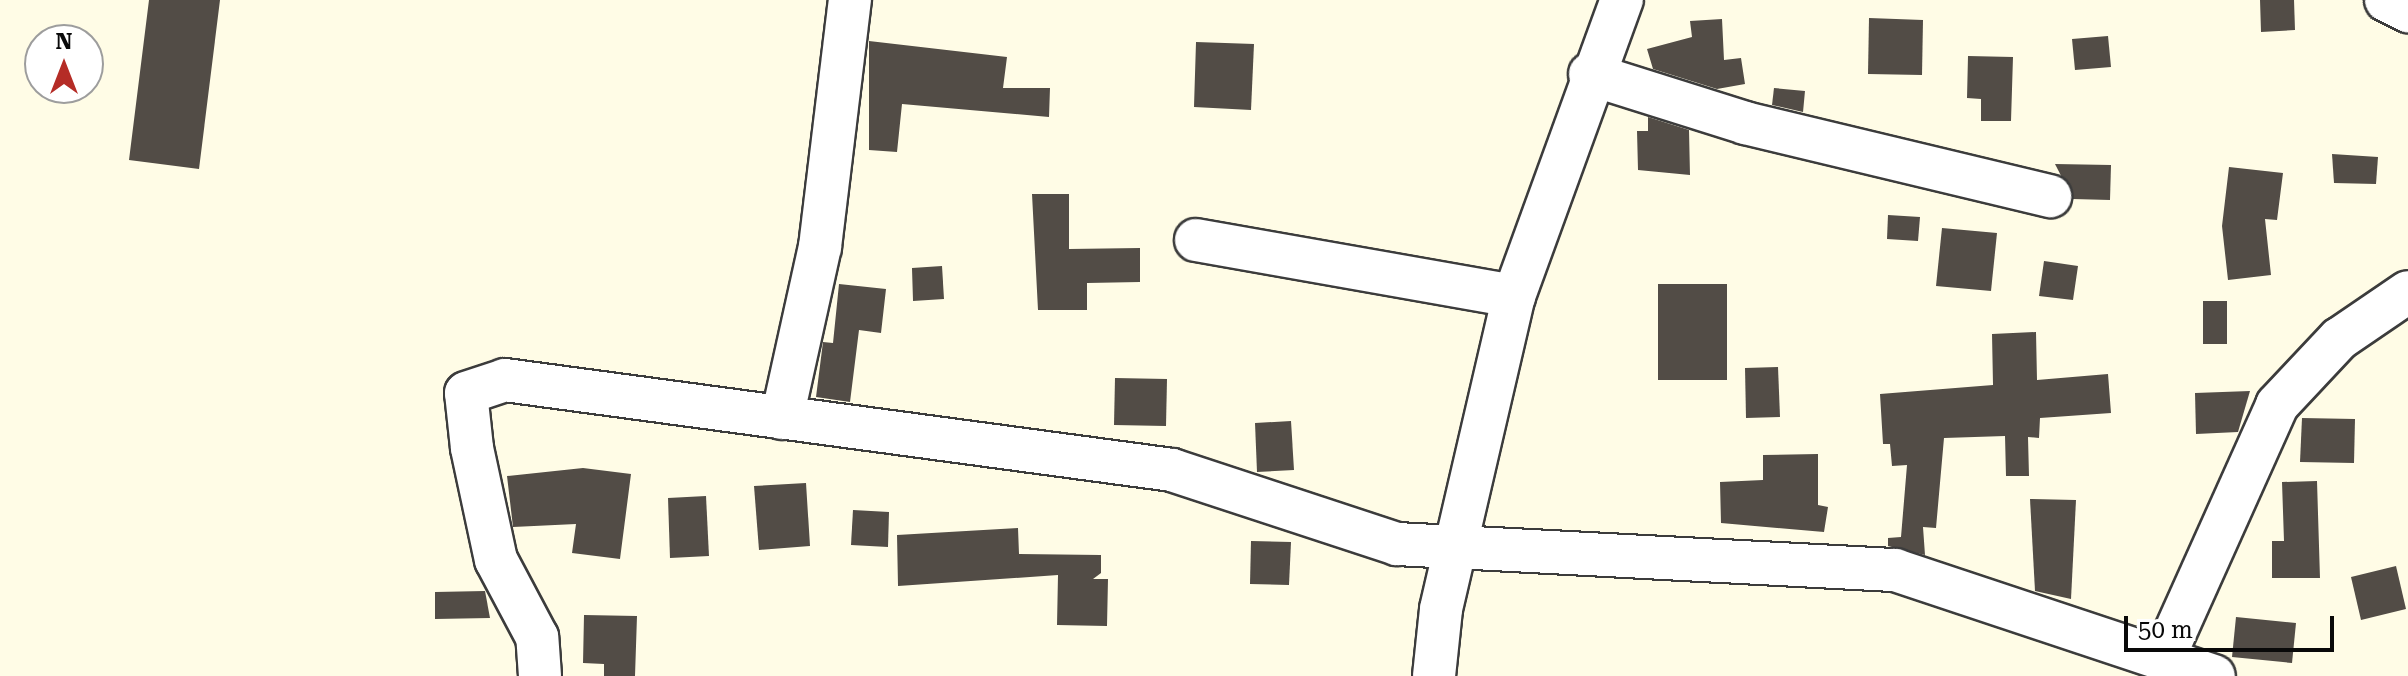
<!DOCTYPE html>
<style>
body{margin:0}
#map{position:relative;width:2408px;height:676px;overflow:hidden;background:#fffce6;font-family:"Roboto Serif",serif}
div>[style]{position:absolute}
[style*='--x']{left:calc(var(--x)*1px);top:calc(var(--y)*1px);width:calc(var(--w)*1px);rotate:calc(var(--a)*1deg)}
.building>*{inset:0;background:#524c46}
.roads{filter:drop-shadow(2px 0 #3c3c3c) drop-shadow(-2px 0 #3c3c3c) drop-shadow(0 2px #3c3c3c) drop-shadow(0 -2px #3c3c3c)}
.minor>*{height:42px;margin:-21px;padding:0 21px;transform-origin:21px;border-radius:21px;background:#fff}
span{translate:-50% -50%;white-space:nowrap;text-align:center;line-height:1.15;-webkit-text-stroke:8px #fff;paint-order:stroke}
.north{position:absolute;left:24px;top:24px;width:80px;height:80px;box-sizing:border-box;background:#fff;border:2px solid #9d9d9d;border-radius:50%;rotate:0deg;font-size:22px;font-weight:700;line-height:32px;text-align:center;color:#090909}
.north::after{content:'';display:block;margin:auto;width:28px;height:36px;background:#b52c26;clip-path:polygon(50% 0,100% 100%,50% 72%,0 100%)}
.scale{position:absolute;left:2124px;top:616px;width:210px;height:36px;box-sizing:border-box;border:4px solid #090909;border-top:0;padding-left:10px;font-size:24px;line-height:28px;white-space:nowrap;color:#090909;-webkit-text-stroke:6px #fff;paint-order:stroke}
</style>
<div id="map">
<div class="building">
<div style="clip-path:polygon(149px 0,220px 0,199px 169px,129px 160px)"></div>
<div style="clip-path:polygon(2260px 0,2294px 0,2295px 30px,2261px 32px)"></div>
<div style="clip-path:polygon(1869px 18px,1923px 20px,1922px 75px,1868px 74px)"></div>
<div style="clip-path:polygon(1722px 19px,1724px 60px,1741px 58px,1745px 84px,1717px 89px,1653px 69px,1647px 49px,1692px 37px,1690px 21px)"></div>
<div style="clip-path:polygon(2108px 36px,2111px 67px,2075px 70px,2072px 39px)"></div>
<div style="clip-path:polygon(869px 41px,1007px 57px,1003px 88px,1050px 88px,1049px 117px,902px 104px,897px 152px,869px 150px)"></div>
<div style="clip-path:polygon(1196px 42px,1254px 44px,1251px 110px,1194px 107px)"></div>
<div style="clip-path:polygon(1968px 56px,2013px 57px,2011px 121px,1981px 121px,1981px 99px,1967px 98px)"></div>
<div style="clip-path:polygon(1774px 88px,1805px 91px,1803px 112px,1772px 105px)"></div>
<div style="clip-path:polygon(1648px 117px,1689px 130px,1690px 175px,1638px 170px,1637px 131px,1648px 131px)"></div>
<div style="clip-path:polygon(2332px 154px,2378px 157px,2376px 184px,2334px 183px)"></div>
<div style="clip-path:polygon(2055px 164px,2111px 165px,2110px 200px,2073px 199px)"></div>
<div style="clip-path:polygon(2229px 167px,2283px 173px,2277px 220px,2265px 219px,2271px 275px,2228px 280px,2222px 226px)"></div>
<div style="clip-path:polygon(1032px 194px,1069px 194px,1069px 249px,1140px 248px,1140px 282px,1087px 283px,1087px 310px,1038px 310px)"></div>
<div style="clip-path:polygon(1888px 215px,1920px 217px,1918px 241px,1887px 239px)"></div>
<div style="clip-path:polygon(1942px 228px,1997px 233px,1991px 291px,1936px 286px)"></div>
<div style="clip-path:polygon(2044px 261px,2078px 266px,2073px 300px,2039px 296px)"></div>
<div style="clip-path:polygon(942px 266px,944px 299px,913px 301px,912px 268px)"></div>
<div style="clip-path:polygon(839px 284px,886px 289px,881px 333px,859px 330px,850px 402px,816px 397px,823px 342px,833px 343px)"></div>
<div style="clip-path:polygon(1658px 284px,1727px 284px,1727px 380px,1658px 380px)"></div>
<div style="clip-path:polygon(2203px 301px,2227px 301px,2227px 344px,2203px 344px)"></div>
<div style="clip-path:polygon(2036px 332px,2037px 380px,2108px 374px,2111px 413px,2040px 418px,2039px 438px,2028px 437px,2029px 476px,2006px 476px,2005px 436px,1944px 438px,1936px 528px,1923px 527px,1925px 555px,1888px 546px,1888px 538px,1901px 537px,1907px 465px,1892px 466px,1890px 444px,1883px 444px,1880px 394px,1993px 385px,1992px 334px)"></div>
<div style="clip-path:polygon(1778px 367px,1780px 417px,1746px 418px,1745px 368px)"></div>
<div style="clip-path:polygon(1115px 378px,1167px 379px,1166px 426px,1114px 425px)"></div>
<div style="clip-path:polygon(2250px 391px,2238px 432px,2196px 434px,2195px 393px)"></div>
<div style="clip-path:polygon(2302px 418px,2355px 419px,2354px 463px,2300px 462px)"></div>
<div style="clip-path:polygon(1291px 421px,1294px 470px,1257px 472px,1255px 423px)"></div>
<div style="clip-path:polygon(1818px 454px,1818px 505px,1828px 507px,1824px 532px,1721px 523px,1720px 482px,1763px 480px,1763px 455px)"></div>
<div style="clip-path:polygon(583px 468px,631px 474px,620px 559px,572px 553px,576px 524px,513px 527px,507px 476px)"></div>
<div style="clip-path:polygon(2317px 481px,2320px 578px,2272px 578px,2272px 541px,2284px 541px,2282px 482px)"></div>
<div style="clip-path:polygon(806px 483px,810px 546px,759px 550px,754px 486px)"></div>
<div style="clip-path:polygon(706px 496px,709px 556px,670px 558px,668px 498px)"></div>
<div style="clip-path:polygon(2030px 499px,2076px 500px,2071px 599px,2035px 591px)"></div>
<div style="clip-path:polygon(853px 510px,889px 512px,888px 547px,851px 545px)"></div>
<div style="clip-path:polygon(1018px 528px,1019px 554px,1101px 555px,1101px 573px,1093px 579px,1108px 579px,1107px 626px,1057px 625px,1058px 575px,898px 586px,897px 535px)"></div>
<div style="clip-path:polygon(1251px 541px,1291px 542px,1289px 585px,1250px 584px)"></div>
<div style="clip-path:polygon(2396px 566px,2406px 609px,2361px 620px,2351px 577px)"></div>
<div style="clip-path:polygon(485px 591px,490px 618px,435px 619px,435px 592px)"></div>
<div style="clip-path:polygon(584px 615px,637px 616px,635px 676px,604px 676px,604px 664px,583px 663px)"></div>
<div style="clip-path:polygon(2236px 617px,2296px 623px,2292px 663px,2232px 657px)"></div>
</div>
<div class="roads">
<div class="minor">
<div style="--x:2386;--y:0;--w:25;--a:27"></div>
<div style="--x:1590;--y:74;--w:163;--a:17.5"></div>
<div style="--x:1745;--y:123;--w:314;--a:13.5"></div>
<div style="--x:1196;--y:240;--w:323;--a:10"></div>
<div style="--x:782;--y:418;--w:175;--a:-77.5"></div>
<div style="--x:820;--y:247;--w:249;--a:-83.1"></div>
<div style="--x:2164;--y:657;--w:276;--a:-65.8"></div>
<div style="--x:2277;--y:405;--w:91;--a:-46.8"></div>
<div style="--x:2339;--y:339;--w:83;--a:-34.3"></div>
<div style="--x:540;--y:676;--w:39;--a:-94"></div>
<div style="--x:537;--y:637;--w:87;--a:-118"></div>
<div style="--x:496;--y:560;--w:115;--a:-102.1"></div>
<div style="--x:472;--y:448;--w:55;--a:-96.2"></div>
<div style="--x:466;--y:393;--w:41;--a:-18.4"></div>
<div style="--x:505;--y:380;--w:673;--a:7.68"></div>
<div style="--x:1172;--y:470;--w:237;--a:18.2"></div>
<div style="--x:1397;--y:544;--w:499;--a:3"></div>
<div style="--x:1895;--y:570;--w:336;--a:18.4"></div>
<div style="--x:1434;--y:676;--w:67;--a:-84"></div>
<div style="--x:1441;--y:609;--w:321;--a:-76.9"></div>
<div style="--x:1514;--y:296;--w:315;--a:-70"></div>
</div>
</div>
<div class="north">N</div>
<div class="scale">50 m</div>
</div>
